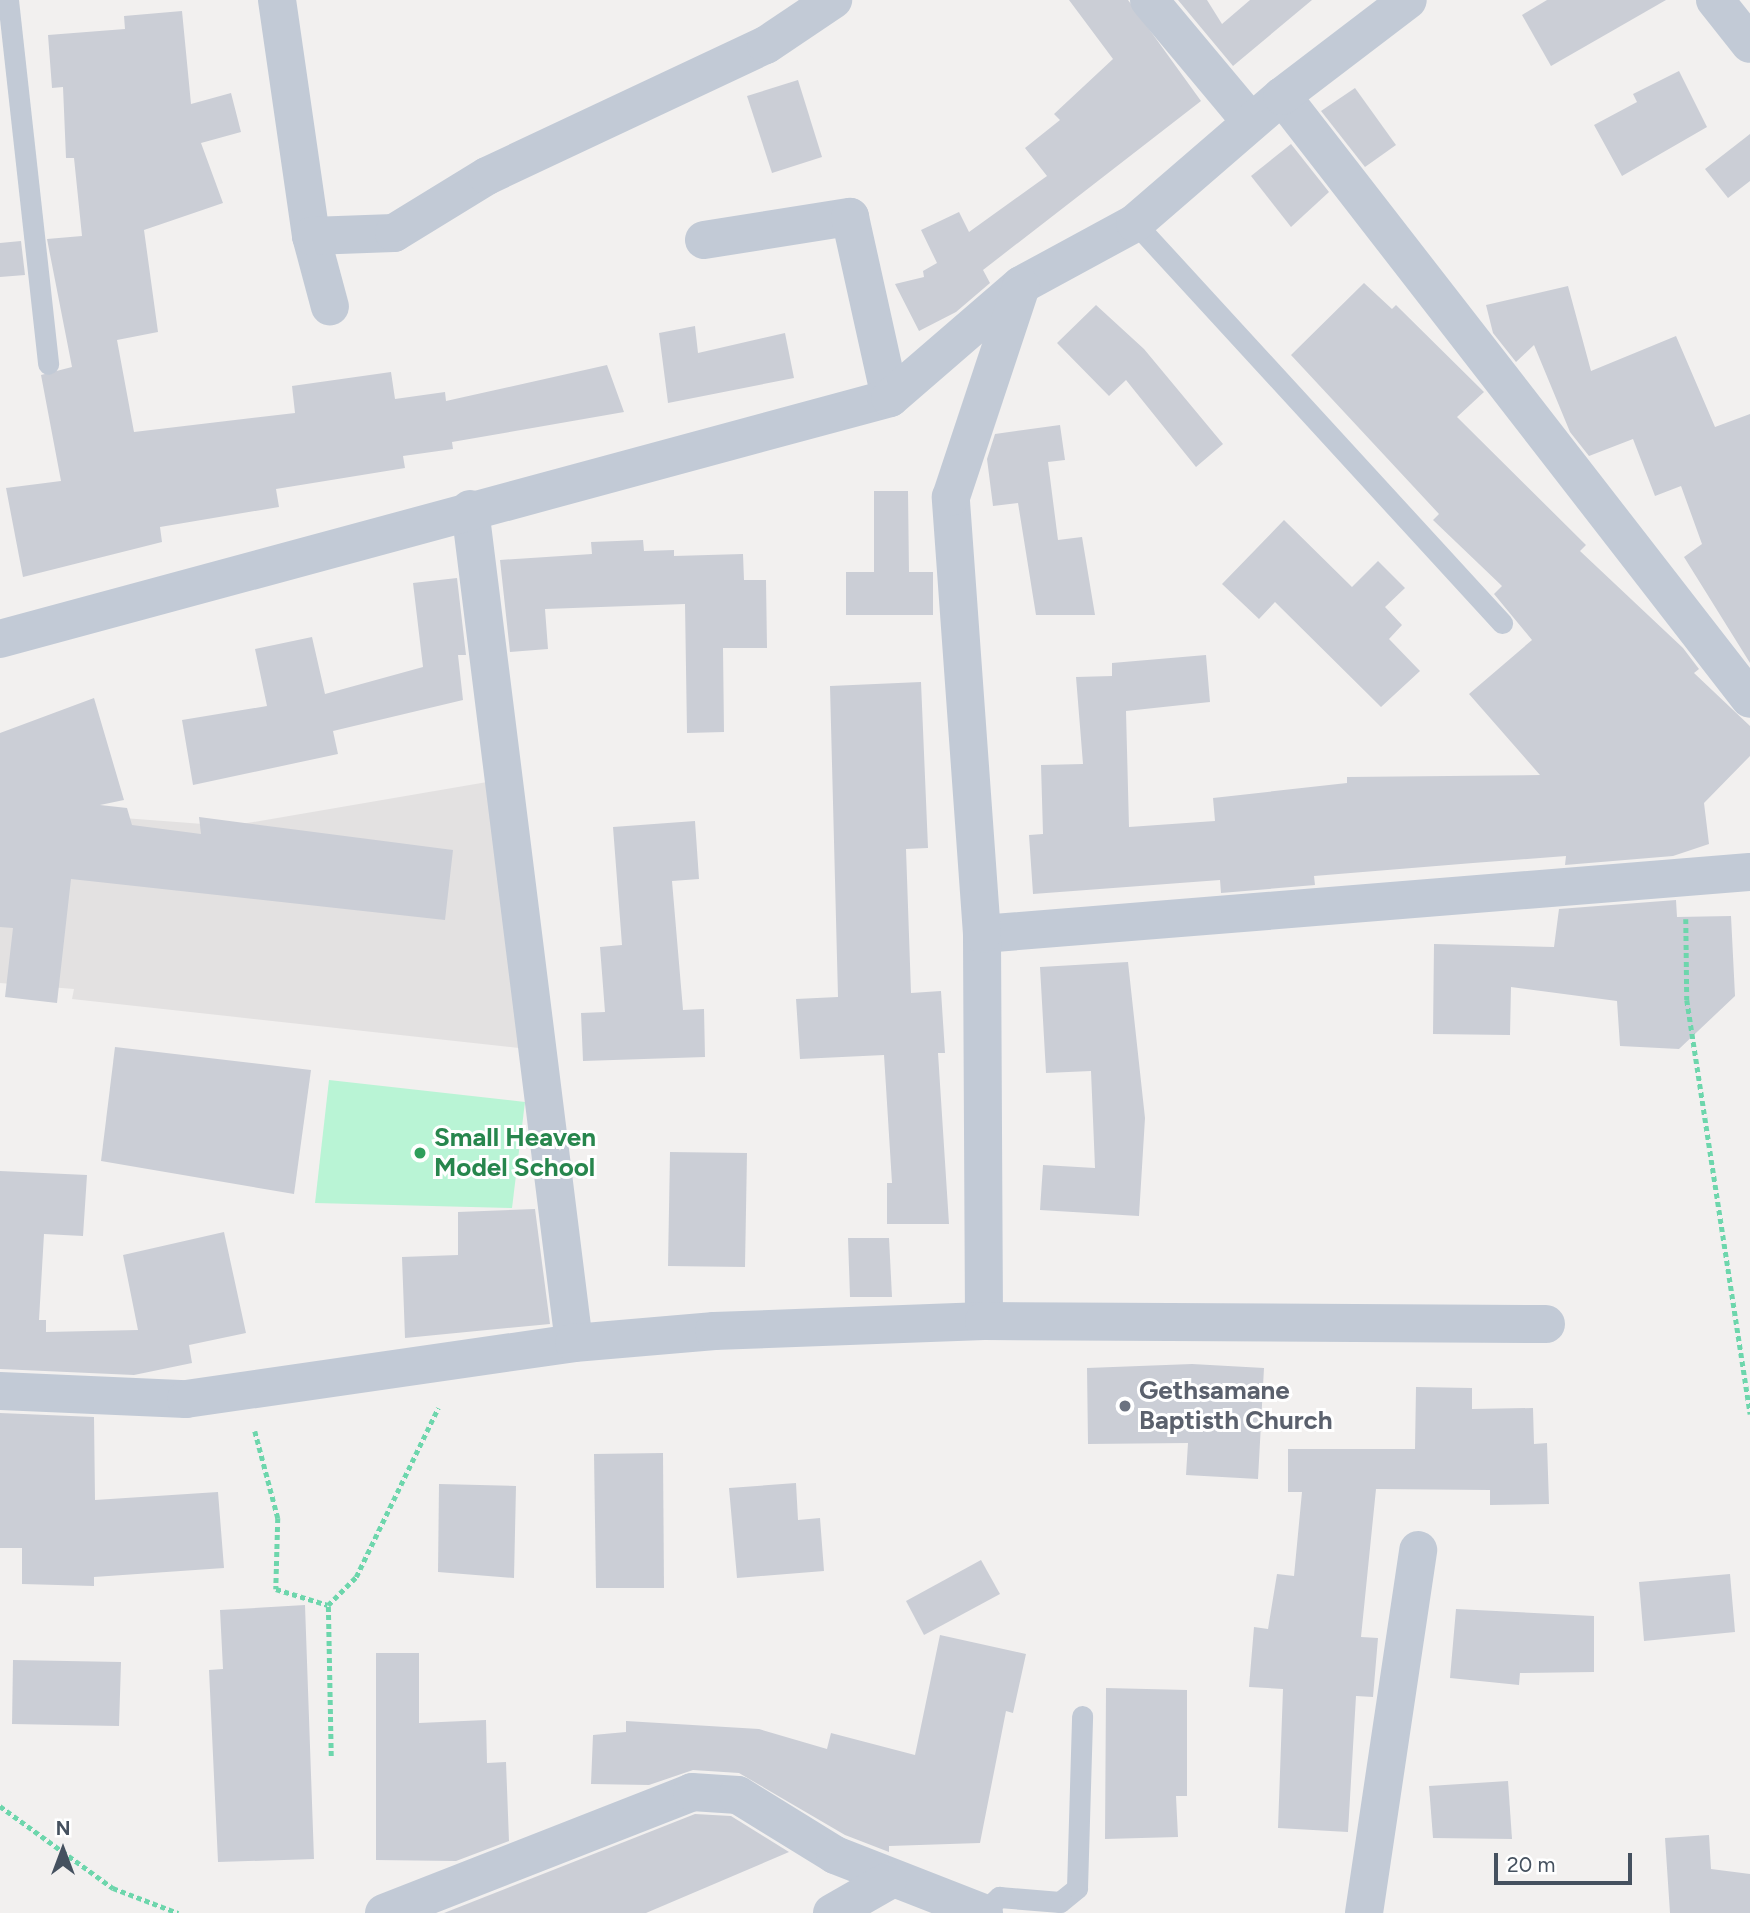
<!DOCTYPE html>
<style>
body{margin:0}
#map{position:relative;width:1750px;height:1913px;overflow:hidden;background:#f2f0ef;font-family:Figtree,sans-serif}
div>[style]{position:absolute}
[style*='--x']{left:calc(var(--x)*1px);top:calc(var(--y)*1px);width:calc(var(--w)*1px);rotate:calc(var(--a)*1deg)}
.education>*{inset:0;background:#e3e1e1}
.green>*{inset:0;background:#b9f4d5}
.building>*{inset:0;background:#cbced6}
.path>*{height:4.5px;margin-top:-2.25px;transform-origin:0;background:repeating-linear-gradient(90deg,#6dd6ac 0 5px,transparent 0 8.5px)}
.service>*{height:21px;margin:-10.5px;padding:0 10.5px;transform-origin:10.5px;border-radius:10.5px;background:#c2cad6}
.minor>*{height:38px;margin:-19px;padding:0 19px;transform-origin:19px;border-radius:19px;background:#c2cad6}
.dots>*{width:19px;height:19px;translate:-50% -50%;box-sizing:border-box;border:4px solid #fff;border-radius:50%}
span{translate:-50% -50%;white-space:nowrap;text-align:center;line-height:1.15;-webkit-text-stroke:6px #fff;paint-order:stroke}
.leisure-label{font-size:26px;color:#27864d;font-weight:700}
.left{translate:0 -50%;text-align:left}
.worship-label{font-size:26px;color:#5b616d;font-weight:700}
.north{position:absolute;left:28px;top:1815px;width:70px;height:70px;-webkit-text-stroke:5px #fff;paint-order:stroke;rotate:0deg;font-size:19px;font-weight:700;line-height:28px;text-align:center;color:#45515f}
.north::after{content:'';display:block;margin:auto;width:24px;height:32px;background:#45515f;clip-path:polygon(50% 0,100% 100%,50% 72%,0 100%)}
.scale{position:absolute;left:1494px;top:1853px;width:138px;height:32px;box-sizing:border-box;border:4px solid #45515f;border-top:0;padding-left:9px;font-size:21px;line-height:24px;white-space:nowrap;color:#45515f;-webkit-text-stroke:5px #fff;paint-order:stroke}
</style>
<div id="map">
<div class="education">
<div style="clip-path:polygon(493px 781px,519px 1048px,72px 999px,74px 989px,0 983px,0 849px,70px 814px,230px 826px)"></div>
</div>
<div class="green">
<div style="clip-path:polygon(329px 1080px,525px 1102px,512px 1208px,315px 1203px)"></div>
</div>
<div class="building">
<div style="clip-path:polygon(1069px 0,1128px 0,1201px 101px,983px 270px,990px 283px,956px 312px,919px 331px,895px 284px,924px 277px,923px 271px,937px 263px,921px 230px,959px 212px,969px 232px,1047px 176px,1025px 148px,1060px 120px,1054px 114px,1113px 59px)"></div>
<div style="clip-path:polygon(1178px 0,1207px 0,1222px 24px,1250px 0,1312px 0,1233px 66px)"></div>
<div style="clip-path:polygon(1547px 0,1666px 0,1551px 66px,1522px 15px)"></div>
<div style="clip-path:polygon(182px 11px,191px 104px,231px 93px,241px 132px,201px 143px,223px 203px,144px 230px,158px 332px,117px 340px,134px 432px,295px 413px,292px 386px,391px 372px,395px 399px,445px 392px,446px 401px,607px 365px,624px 412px,452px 442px,453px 449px,403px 456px,405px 468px,276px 489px,279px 507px,160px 527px,162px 542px,23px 577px,6px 488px,61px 481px,41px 375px,72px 367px,47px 239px,82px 236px,74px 158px,66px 158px,63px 87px,52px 88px,48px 35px,125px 29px,124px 16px)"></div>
<div style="clip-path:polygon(1679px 71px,1707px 127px,1622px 176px,1594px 125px,1637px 102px,1633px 94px)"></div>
<div style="clip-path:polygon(798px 80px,822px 157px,772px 173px,747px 96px)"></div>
<div style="clip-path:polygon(1355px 88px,1396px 145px,1365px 167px,1321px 111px)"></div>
<div style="clip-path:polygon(1750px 134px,1750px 181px,1728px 198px,1705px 169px)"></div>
<div style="clip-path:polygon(1291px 144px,1329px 192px,1291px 227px,1251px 176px)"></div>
<div style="clip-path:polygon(21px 241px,25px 275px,0 277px,0 243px)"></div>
<div style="clip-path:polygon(1364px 283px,1392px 309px,1396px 305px,1484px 392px,1457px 417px,1586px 545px,1580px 551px,1683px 648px,1699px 669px,1694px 673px,1750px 726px,1750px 756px,1704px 803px,1709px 844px,1673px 856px,1565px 865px,1566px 856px,1473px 863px,1314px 876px,1315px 885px,1221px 893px,1220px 880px,1033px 894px,1029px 835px,1043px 834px,1041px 765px,1083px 764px,1076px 677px,1112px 676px,1112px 663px,1206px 655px,1210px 702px,1126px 711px,1129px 827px,1215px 821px,1213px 798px,1347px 783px,1347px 777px,1540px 775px,1469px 694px,1532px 640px,1494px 594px,1502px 586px,1433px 520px,1439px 514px,1291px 355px)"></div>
<div style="clip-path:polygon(1568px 286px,1591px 371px,1676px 336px,1715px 427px,1750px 414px,1750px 663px,1684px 557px,1702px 544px,1681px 486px,1655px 496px,1633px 439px,1589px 456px,1570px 432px,1534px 345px,1516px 362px,1493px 333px,1486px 305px)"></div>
<div style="clip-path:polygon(1096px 305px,1144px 349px,1223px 444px,1196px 467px,1126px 380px,1109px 396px,1057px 343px)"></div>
<div style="clip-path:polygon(695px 326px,698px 353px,785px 333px,794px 378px,668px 403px,659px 333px)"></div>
<div style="clip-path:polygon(1060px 425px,1065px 460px,1048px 462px,1058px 540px,1082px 537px,1095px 615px,1036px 615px,1018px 503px,993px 506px,987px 459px,995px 434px)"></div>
<div style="clip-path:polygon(874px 491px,908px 491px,909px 572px,933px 572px,933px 615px,846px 615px,846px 572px,874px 572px)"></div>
<div style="clip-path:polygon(1284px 520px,1352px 587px,1378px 561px,1405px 588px,1385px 607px,1402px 625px,1389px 639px,1420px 671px,1381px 707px,1275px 602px,1259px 619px,1222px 584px)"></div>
<div style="clip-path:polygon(643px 540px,644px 551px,674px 550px,674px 556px,743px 554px,744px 580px,766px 580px,767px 648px,723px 648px,724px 732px,687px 733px,685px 604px,545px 609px,548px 649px,510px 652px,500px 560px,592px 554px,591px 542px)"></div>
<div style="clip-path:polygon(457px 578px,466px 655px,458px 655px,463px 700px,333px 731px,338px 754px,193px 785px,182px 720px,267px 706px,255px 649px,312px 637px,325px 694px,423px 667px,413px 583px)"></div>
<div style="clip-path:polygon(921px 682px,928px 848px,906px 849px,911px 993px,941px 991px,945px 1053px,938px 1053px,949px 1224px,887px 1224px,887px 1183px,892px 1183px,884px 1055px,800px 1059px,796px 999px,838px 997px,830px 686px)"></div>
<div style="clip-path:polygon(94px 698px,124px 800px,100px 805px,127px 808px,132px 825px,201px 834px,199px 817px,453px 850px,445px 920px,71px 879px,57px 1003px,5px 997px,13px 928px,0 927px,0 733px)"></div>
<div style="clip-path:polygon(695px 821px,699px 879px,672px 881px,683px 1010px,704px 1009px,705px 1057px,583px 1061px,581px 1013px,605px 1012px,600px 947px,622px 945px,613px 827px)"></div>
<div style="clip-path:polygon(1676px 900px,1677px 917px,1731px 916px,1735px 996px,1679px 1049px,1620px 1046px,1617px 1001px,1511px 987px,1510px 1035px,1433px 1034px,1434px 944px,1554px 947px,1559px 909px)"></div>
<div style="clip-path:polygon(1128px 962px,1145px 1118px,1139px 1216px,1040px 1210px,1043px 1165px,1095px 1168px,1091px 1071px,1046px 1073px,1040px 967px)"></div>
<div style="clip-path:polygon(115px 1047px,311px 1070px,294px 1194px,101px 1161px)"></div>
<div style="clip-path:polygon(670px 1152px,747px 1153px,745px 1267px,668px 1266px)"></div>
<div style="clip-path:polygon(0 1171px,87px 1175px,83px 1236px,44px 1234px,39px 1320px,46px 1320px,46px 1332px,138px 1330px,123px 1255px,224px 1232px,246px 1333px,189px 1345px,192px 1363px,134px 1375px,0 1369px)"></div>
<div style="clip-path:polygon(535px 1209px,550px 1324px,405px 1338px,402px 1257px,458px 1255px,458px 1212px)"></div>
<div style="clip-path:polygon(848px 1238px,889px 1238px,892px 1297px,850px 1297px)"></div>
<div style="clip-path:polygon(1192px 1364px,1264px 1368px,1258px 1479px,1186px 1475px,1188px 1443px,1088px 1444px,1087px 1368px)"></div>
<div style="clip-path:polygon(1416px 1387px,1472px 1388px,1472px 1409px,1533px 1408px,1534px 1444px,1547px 1443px,1549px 1504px,1490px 1505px,1490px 1490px,1376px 1489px,1361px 1637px,1378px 1638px,1373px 1697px,1356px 1696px,1348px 1832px,1278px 1828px,1283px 1689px,1249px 1687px,1254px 1627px,1268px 1629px,1277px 1574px,1294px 1576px,1302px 1492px,1288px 1492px,1288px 1449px,1415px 1449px)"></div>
<div style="clip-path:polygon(0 1413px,94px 1417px,95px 1500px,218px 1492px,224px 1568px,94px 1577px,94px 1586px,22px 1584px,22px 1548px,0 1548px)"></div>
<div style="clip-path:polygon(663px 1453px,664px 1588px,596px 1588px,594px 1454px)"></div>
<div style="clip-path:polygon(796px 1483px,798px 1520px,820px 1518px,824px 1571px,737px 1578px,729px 1488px)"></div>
<div style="clip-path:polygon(439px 1484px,516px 1486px,514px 1578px,438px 1572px)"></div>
<div style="clip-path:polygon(981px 1560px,1000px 1594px,924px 1635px,906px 1601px)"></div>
<div style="clip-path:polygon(1730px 1574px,1735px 1632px,1644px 1641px,1639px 1582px)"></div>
<div style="clip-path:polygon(305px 1605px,314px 1859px,218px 1862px,209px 1670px,223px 1669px,220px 1610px)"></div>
<div style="clip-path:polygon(1456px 1609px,1594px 1616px,1594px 1672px,1520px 1673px,1519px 1685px,1450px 1678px)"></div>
<div style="clip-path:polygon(940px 1635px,1026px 1654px,1013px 1713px,1006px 1711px,980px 1843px,889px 1846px,889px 1852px,845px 1835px,739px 1773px,693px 1770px,649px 1785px,591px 1784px,593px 1735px,626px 1732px,626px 1721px,759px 1729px,827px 1749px,831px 1733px,915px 1755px)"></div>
<div style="clip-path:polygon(376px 1653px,419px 1653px,419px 1723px,486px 1720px,487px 1763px,506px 1762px,509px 1841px,456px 1861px,376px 1860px)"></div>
<div style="clip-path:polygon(13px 1660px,121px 1662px,119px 1726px,12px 1724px)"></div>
<div style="clip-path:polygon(1106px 1688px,1187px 1690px,1187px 1796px,1176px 1796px,1178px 1837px,1105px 1839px)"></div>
<div style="clip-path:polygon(1508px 1781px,1512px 1839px,1433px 1838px,1429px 1786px)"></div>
<div style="clip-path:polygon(695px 1814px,731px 1816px,789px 1852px,646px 1913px,444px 1913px)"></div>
<div style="clip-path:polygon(1709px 1835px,1711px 1869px,1750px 1874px,1750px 1913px,1670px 1913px,1665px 1838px)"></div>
</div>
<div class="path">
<div style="--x:1686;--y:919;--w:81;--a:89.3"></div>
<div style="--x:1687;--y:1000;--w:419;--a:81.3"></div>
<div style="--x:255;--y:1431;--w:90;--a:75.2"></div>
<div style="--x:278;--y:1518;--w:71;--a:91.6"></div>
<div style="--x:276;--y:1589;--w:54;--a:17.1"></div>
<div style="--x:331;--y:1756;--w:151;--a:-91.1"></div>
<div style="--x:328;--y:1605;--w:40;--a:-45"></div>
<div style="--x:356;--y:1577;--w:188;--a:-64.1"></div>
<div style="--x:0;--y:1806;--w:140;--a:36"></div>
<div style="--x:113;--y:1888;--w:70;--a:21"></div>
</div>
<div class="service">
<div style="--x:8;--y:0;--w:366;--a:83.7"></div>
<div style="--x:1135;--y:223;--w:543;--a:47.46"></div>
<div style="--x:984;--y:1911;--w:21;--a:-43"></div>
<div style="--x:999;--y:1897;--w:61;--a:4.7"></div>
<div style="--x:1060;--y:1902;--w:22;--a:-39"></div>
<div style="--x:1077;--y:1888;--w:172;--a:-88.3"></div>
</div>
<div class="minor">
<div style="--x:277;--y:0;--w:238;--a:81.8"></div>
<div style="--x:311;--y:236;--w:73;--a:75"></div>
<div style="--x:1149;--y:0;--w:159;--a:50.1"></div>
<div style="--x:1715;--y:0;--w:56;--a:51.5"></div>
<div style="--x:1282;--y:96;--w:763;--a:52.18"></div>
<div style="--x:311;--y:236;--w:83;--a:-2.1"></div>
<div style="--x:394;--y:233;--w:109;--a:-31.5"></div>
<div style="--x:487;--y:176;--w:308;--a:-25.2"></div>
<div style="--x:766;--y:45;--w:81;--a:-33.9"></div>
<div style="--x:704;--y:240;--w:148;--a:-9"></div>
<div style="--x:850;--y:217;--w:185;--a:77.5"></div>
<div style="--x:470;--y:509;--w:840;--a:82.89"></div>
<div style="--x:0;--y:639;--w:922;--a:-15.15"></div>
<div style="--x:890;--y:398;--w:173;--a:-40.8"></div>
<div style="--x:1021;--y:285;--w:130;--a:-28.5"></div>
<div style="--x:1135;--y:223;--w:194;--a:-40.8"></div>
<div style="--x:1282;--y:96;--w:158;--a:-37.3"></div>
<div style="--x:982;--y:934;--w:770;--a:-4.62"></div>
<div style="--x:984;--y:1321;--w:387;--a:-90.3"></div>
<div style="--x:982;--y:934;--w:438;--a:-94.1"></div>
<div style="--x:951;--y:497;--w:222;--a:-71.6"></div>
<div style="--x:0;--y:1391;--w:186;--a:2.5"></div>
<div style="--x:186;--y:1399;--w:392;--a:-8.2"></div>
<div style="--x:574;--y:1343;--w:141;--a:-4.9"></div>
<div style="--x:714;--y:1331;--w:270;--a:-2.1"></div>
<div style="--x:984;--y:1321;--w:562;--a:0.31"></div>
<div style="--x:384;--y:1913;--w:331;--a:-21.4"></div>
<div style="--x:692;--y:1792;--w:46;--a:3.7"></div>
<div style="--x:738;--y:1795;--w:114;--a:31.7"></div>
<div style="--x:835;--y:1855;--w:160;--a:21.3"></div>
<div style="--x:832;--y:1913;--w:64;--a:-29.7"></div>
<div style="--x:1364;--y:1913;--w:367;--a:-81.5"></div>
</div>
<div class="dots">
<div style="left:420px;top:1153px;background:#2e9e5b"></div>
<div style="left:1125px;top:1406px;background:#6b7280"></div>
</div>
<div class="leisure-label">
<span class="left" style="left:434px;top:1153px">Small Heaven<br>Model School</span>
</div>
<div class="worship-label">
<span class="left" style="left:1139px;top:1406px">Gethsamane<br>Baptisth Church</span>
</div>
<div class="north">N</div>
<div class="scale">20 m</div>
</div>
